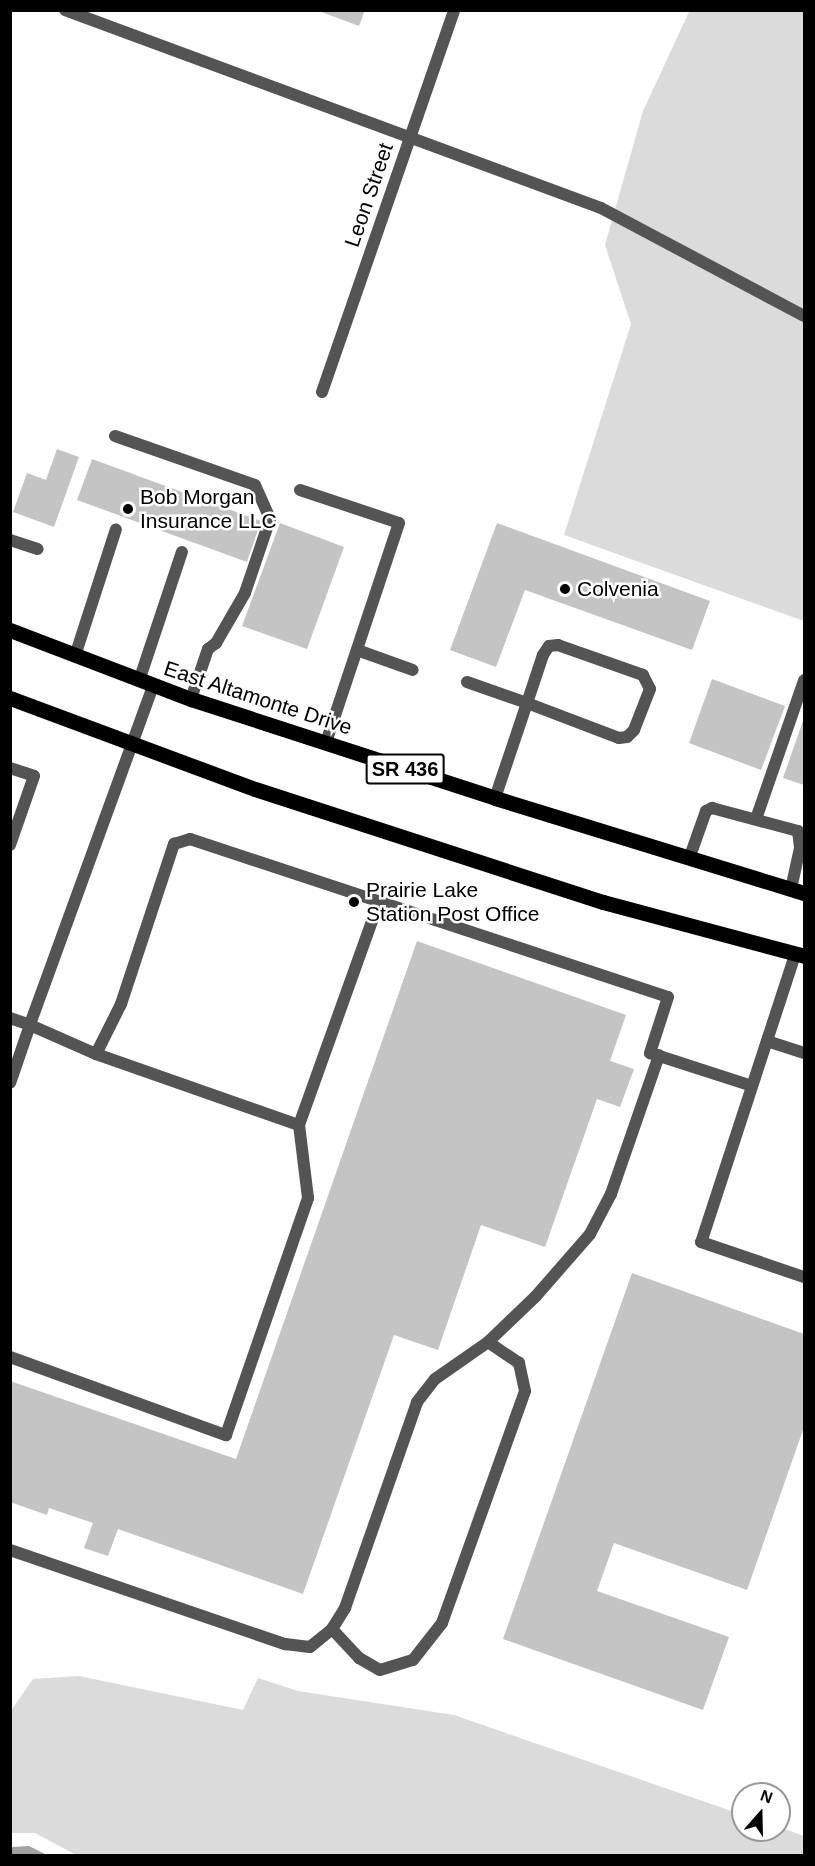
<!DOCTYPE html>
<style>
body{margin:0}
#map{position:relative;width:815px;height:1866px;overflow:hidden;background:#fff;font-family:Arial,sans-serif}
div>[style]{position:absolute}
[style*='--x']{left:calc(var(--x)*1px);top:calc(var(--y)*1px);width:calc(var(--w)*1px);rotate:calc(var(--a)*1deg)}
.green>*{inset:0;background:#dbdbdb}
.water>*{inset:0;background:#a2a2a2}
.building>*{inset:0;background:#c4c4c4}
.service>*{height:12px;margin:-6px;padding:0 6px;transform-origin:6px;border-radius:6px;background:#545454}
.minor>*{height:12px;margin:-6px;padding:0 6px;transform-origin:6px;border-radius:6px;background:#545454}
.primary>*{height:15px;margin:-7.5px;padding:0 7.5px;transform-origin:7.5px;border-radius:7.5px;background:#000}
.dots>*{width:16px;height:16px;translate:-50% -50%;box-sizing:border-box;border:3px solid #fff;border-radius:50%}
span{translate:-50% -50%;white-space:nowrap;text-align:center;line-height:1.15;-webkit-text-stroke:5px #fff;paint-order:stroke}
.shield-label span{padding:2px 4px;background:#fff;border:2px solid;border-radius:4px;-webkit-text-stroke-width:0}
.shield-label{font-size:20px;color:#000;font-weight:700}
.street-label{font-size:21px;color:#000}
.poi-label{font-size:21px;color:#000}
.left{translate:0 -50%;text-align:left}
.frame{position:absolute;inset:0;border:12px solid #000;pointer-events:none}
.north{position:absolute;left:731px;top:1782px;width:60px;height:60px;box-sizing:border-box;background:#fff;border:2px solid #999;border-radius:50%;rotate:20deg;font-size:16px;font-weight:700;line-height:24px;text-align:center;color:#000}
.north::after{content:'';display:block;margin:auto;width:21px;height:27px;background:#000;clip-path:polygon(50% 0,100% 100%,50% 72%,0 100%)}
</style>
<div id="map">
<div class="green">
<div style="clip-path:polygon(804px 11px,804px 621px,564px 535px,631px 324px,605px 245px,643px 111px,689px 12px)"></div>
<div style="clip-path:polygon(79px 1676px,243px 1710px,258px 1678px,298px 1691px,454px 1715px,743px 1815px,743px 1830px,779px 1827px,804px 1836px,804px 1855px,76px 1855px,35px 1833px,11px 1833px,10px 1712px,33px 1679px)"></div>
</div>
<div class="water">
<div style="clip-path:polygon(29px 1846px,47px 1855px,11px 1855px,11px 1847px)"></div>
</div>
<div class="building">
<div style="clip-path:polygon(316px 10px,365px 10px,359px 26px)"></div>
<div style="clip-path:polygon(57px 449px,79px 457px,54px 527px,13px 512px,27px 473px,46px 480px)"></div>
<div style="clip-path:polygon(92px 459px,261px 521px,247px 562px,77px 500px)"></div>
<div style="clip-path:polygon(280px 523px,344px 547px,307px 649px,242px 626px)"></div>
<div style="clip-path:polygon(497px 523px,710px 601px,692px 650px,525px 590px,496px 667px,450px 650px)"></div>
<div style="clip-path:polygon(712px 679px,785px 706px,761px 770px,689px 743px)"></div>
<div style="clip-path:polygon(804px 718px,804px 785px,783px 778px)"></div>
<div style="clip-path:polygon(417px 941px,626px 1015px,610px 1061px,634px 1069px,620px 1107px,597px 1099px,545px 1247px,481px 1225px,438px 1350px,394px 1335px,303px 1594px,118px 1529px,108px 1556px,84px 1548px,93px 1523px,49px 1508px,47px 1515px,10px 1502px,10px 1381px,236px 1459px)"></div>
<div style="clip-path:polygon(632px 1273px,804px 1334px,804px 1427px,747px 1590px,614px 1543px,597px 1591px,729px 1637px,703px 1710px,503px 1639px)"></div>
</div>
<div class="service">
<div style="--x:65;--y:10;--w:571;--a:20.27"></div>
<div style="--x:601;--y:208;--w:230;--a:28"></div>
<div style="--x:115;--y:436;--w:148;--a:19.3"></div>
<div style="--x:255;--y:485;--w:37;--a:66"></div>
<div style="--x:270;--y:519;--w:78;--a:108.7"></div>
<div style="--x:245;--y:593;--w:58;--a:120.1"></div>
<div style="--x:216;--y:643;--w:10;--a:143"></div>
<div style="--x:208;--y:649;--w:53;--a:108.8"></div>
<div style="--x:300;--y:490;--w:104;--a:18.4"></div>
<div style="--x:399;--y:523;--w:232;--a:108.4"></div>
<div style="--x:10;--y:540;--w:29;--a:18"></div>
<div style="--x:357;--y:650;--w:59;--a:19.7"></div>
<div style="--x:75;--y:656;--w:133;--a:-72.1"></div>
<div style="--x:139;--y:681;--w:136;--a:-71.6"></div>
<div style="--x:467;--y:682;--w:64;--a:19.3"></div>
<div style="--x:527;--y:703;--w:98;--a:20.8"></div>
<div style="--x:619;--y:738;--w:8;--a:-7"></div>
<div style="--x:627;--y:737;--w:10;--a:-45"></div>
<div style="--x:634;--y:730;--w:44;--a:-68.7"></div>
<div style="--x:650;--y:689;--w:16;--a:-117"></div>
<div style="--x:643;--y:675;--w:90;--a:-160.6"></div>
<div style="--x:558;--y:645;--w:9;--a:174"></div>
<div style="--x:549;--y:646;--w:11;--a:124"></div>
<div style="--x:543;--y:655;--w:51;--a:108.4"></div>
<div style="--x:527;--y:703;--w:100;--a:108.6"></div>
<div style="--x:132;--y:744;--w:299;--a:110"></div>
<div style="--x:30;--y:1025;--w:72;--a:23.7"></div>
<div style="--x:96;--y:1054;--w:56;--a:-63.4"></div>
<div style="--x:121;--y:1004;--w:169;--a:-71.7"></div>
<div style="--x:174;--y:844;--w:17;--a:-17"></div>
<div style="--x:190;--y:839;--w:503;--a:18.29"></div>
<div style="--x:668;--y:997;--w:59;--a:107.8"></div>
<div style="--x:650;--y:1053;--w:107;--a:17.9"></div>
<div style="--x:10;--y:768;--w:25;--a:18"></div>
<div style="--x:34;--y:776;--w:73;--a:109.2"></div>
<div style="--x:756;--y:819;--w:147;--a:-70.9"></div>
<div style="--x:689;--y:859;--w:51;--a:-70.5"></div>
<div style="--x:706;--y:811;--w:7;--a:-27"></div>
<div style="--x:712;--y:808;--w:89;--a:15"></div>
<div style="--x:798;--y:831;--w:17;--a:83"></div>
<div style="--x:800;--y:848;--w:42;--a:102.4"></div>
<div style="--x:795;--y:955;--w:302;--a:108.1"></div>
<div style="--x:701;--y:1242;--w:109;--a:18.8"></div>
<div style="--x:10;--y:1018;--w:21;--a:19"></div>
<div style="--x:30;--y:1025;--w:61;--a:109"></div>
<div style="--x:767;--y:1041;--w:39;--a:18"></div>
<div style="--x:96;--y:1054;--w:215;--a:19.3"></div>
<div style="--x:299;--y:1125;--w:238;--a:-70.3"></div>
<div style="--x:10;--y:1357;--w:230;--a:19.9"></div>
<div style="--x:226;--y:1435;--w:251;--a:-70.9"></div>
<div style="--x:308;--y:1198;--w:74;--a:-97"></div>
<div style="--x:10;--y:1550;--w:291;--a:18.9"></div>
<div style="--x:285;--y:1644;--w:25;--a:7"></div>
<div style="--x:310;--y:1647;--w:28;--a:-39"></div>
<div style="--x:332;--y:1629;--w:25;--a:-58"></div>
<div style="--x:345;--y:1608;--w:218;--a:-70.7"></div>
<div style="--x:417;--y:1402;--w:29;--a:-52"></div>
<div style="--x:435;--y:1379;--w:65;--a:-34.9"></div>
<div style="--x:488;--y:1342;--w:66;--a:-43.8"></div>
<div style="--x:536;--y:1296;--w:82;--a:-48.9"></div>
<div style="--x:590;--y:1234;--w:45;--a:-62.3"></div>
<div style="--x:611;--y:1194;--w:147;--a:-70.9"></div>
<div style="--x:332;--y:1629;--w:40;--a:47"></div>
<div style="--x:359;--y:1658;--w:24;--a:30"></div>
<div style="--x:380;--y:1670;--w:34;--a:-17"></div>
<div style="--x:413;--y:1660;--w:47;--a:-51.9"></div>
<div style="--x:442;--y:1623;--w:246;--a:-70.3"></div>
<div style="--x:525;--y:1391;--w:29;--a:-102"></div>
<div style="--x:519;--y:1363;--w:37;--a:-146"></div>
</div>
<div class="minor">
<div style="--x:322;--y:392;--w:404;--a:-70.9"></div>
<div style="--x:132;--y:744;--w:62;--a:-70.1"></div>
</div>
<div class="primary">
<div style="--x:10;--y:630;--w:194;--a:20.9"></div>
<div style="--x:191;--y:699;--w:320;--a:18"></div>
<div style="--x:495;--y:798;--w:323;--a:17.1"></div>
<div style="--x:10;--y:698;--w:261;--a:20.4"></div>
<div style="--x:255;--y:789;--w:366;--a:18"></div>
<div style="--x:603;--y:902;--w:208;--a:15"></div>
</div>
<div class="dots">
<div style="left:128px;top:509px;background:#000"></div>
<div style="left:565px;top:589px;background:#000"></div>
<div style="left:354px;top:902px;background:#000"></div>
</div>
<div class="shield-label">
<span style="left:405px;top:769px">SR 436</span>
</div>
<div class="street-label">
<span style="left:369px;top:195px;rotate:-71deg">Leon Street</span>
<span style="left:258px;top:698px;rotate:18deg">East Altamonte Drive</span>
</div>
<div class="poi-label">
<span class="left" style="left:140px;top:509px">Bob Morgan<br>Insurance LLC</span>
<span class="left" style="left:577px;top:589px">Colvenia</span>
<span class="left" style="left:366px;top:902px">Prairie Lake<br>Station Post Office</span>
</div>
<div class="frame"></div>
<div class="north">N</div>
</div>
